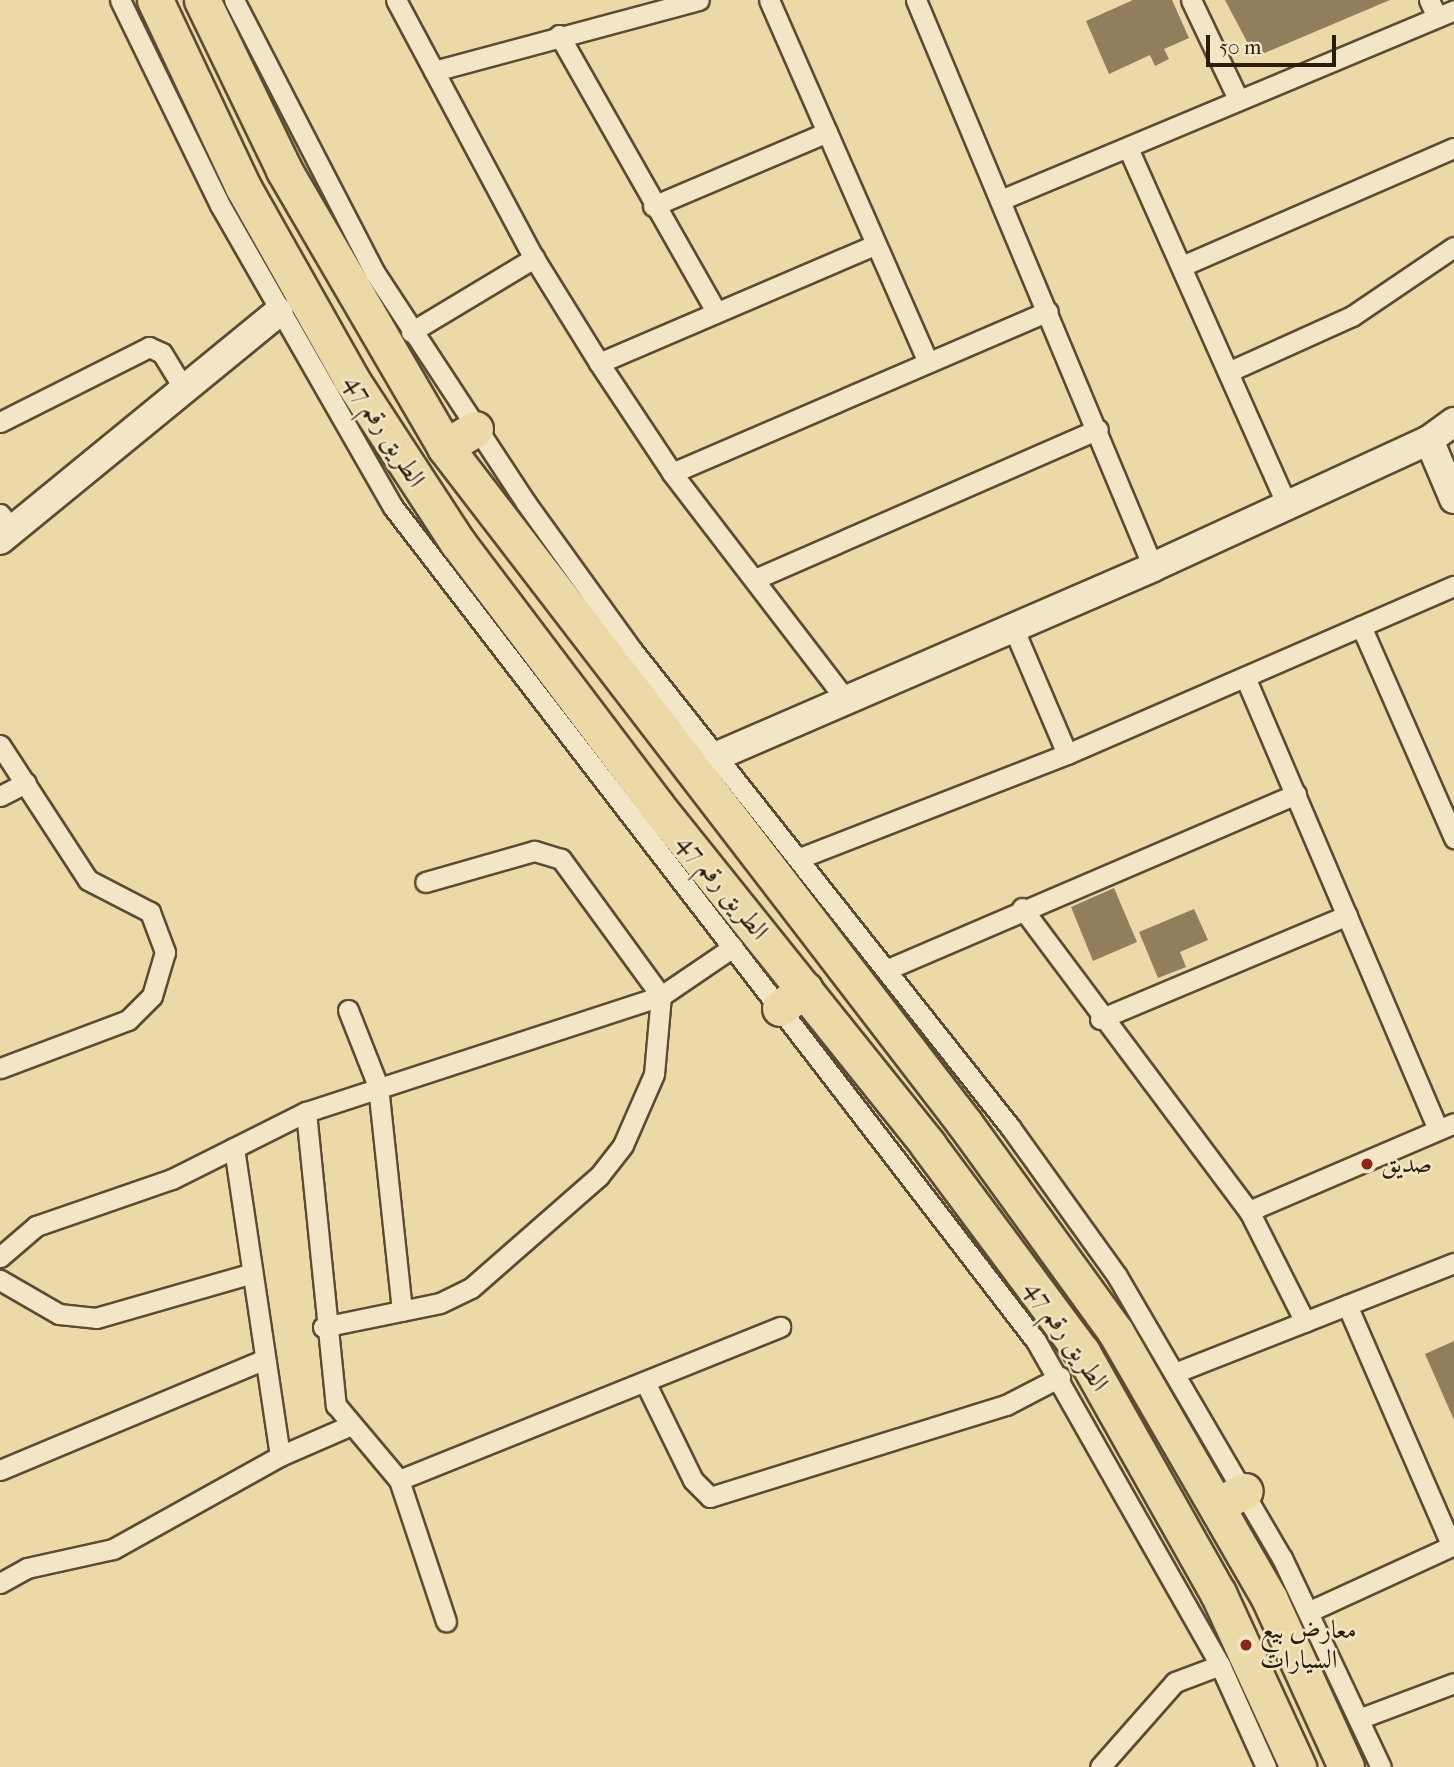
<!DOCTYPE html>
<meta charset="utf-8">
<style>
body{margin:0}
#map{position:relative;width:1454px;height:1767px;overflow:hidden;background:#ebd9a8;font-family:"IM FELL French Canon",Amiri,serif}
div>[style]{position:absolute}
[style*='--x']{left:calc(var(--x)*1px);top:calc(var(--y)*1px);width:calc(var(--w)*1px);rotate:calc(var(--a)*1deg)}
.building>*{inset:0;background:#907e5c}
.roads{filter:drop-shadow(2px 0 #5c4b32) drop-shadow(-2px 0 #5c4b32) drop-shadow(0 2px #5c4b32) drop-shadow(0 -2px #5c4b32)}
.street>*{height:19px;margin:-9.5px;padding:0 9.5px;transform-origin:9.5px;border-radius:9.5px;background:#f2e6c6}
.secondary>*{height:28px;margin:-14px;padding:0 14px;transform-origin:14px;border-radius:14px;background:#f2e6c6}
.highway>*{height:35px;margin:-17.5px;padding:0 17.5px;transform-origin:17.5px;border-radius:17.5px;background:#ebd9a8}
.dots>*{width:19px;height:19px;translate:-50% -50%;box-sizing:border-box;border:4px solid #f2e6c6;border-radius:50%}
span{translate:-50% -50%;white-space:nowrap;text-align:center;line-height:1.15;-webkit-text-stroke:5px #f2e6c6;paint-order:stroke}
.street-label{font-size:26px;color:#2d1c0a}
.poi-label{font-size:26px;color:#2d1c0a}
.left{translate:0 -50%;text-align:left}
.scale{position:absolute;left:1206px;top:35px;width:130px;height:32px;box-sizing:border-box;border:4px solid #2d1c0a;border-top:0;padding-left:9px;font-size:21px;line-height:24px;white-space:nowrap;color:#2d1c0a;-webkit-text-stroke:5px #f2e6c6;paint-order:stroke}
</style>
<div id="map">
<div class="building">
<div style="clip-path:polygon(1133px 0,1172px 0,1189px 38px,1164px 49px,1169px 59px,1155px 66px,1150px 55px,1109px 74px,1086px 21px)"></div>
<div style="clip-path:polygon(1225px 0,1390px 0,1255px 57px)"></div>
<div style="clip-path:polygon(1114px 888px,1137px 942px,1093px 961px,1071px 907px)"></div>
<div style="clip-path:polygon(1194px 909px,1208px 940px,1180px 952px,1186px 967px,1158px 978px,1139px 932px)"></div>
<div style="clip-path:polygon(1454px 1341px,1454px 1420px,1425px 1354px)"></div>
</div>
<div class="roads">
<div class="street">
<div style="--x:120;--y:0;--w:228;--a:64"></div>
<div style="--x:220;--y:205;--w:348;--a:60.2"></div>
<div style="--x:393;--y:507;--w:1053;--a:52.37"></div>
<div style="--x:1036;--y:1341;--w:373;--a:60.4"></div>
<div style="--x:1220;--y:1665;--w:112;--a:65.7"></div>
<div style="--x:234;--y:0;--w:307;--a:62.7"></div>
<div style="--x:375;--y:273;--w:275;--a:56.7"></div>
<div style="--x:526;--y:503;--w:181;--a:54.2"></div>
<div style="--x:632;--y:650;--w:609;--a:51.6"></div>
<div style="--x:1010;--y:1127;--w:183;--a:54.3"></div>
<div style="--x:1117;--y:1276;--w:327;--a:59.7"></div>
<div style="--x:1282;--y:1558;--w:231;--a:64.7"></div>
<div style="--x:396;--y:0;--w:293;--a:61.9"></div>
<div style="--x:534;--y:258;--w:123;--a:58.2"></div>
<div style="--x:599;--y:363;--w:132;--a:56.4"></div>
<div style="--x:672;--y:473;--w:286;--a:52.5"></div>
<div style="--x:769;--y:0;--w:395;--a:66.3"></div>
<div style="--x:916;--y:0;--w:615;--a:67.32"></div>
<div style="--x:1191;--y:0;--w:110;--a:64.6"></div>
<div style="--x:1429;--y:0;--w:19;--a:65"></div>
<div style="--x:559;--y:35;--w:316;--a:60.4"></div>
<div style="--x:434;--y:71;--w:274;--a:-15"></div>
<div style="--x:1128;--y:148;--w:391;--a:66"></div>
<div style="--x:1003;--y:199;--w:489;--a:-22.7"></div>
<div style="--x:653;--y:206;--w:189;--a:-23"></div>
<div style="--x:1182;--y:266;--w:296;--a:-23.5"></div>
<div style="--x:411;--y:332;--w:144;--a:-31"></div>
<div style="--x:599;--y:363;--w:301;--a:-23.2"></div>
<div style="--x:1228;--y:372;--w:136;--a:-24.3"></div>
<div style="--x:1352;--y:316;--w:123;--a:-34.1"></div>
<div style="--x:0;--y:422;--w:167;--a:-26.7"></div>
<div style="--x:149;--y:347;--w:14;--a:25"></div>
<div style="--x:162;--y:353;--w:42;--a:58.6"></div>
<div style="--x:672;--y:473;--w:409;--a:-23.3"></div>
<div style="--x:0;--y:514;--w:20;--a:53"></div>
<div style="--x:755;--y:579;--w:374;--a:-23.6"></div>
<div style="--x:1012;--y:625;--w:140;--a:66.9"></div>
<div style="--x:1361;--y:626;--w:232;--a:66.3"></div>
<div style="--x:1245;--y:677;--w:492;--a:66.9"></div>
<div style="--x:0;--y:745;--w:161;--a:56.9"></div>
<div style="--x:88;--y:880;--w:70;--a:27.3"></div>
<div style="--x:150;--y:912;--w:43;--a:69.4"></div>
<div style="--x:165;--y:952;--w:46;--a:106.5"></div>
<div style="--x:152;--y:996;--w:34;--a:135"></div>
<div style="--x:128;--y:1020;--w:137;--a:159.4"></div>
<div style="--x:0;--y:796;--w:29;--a:-27"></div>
<div style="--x:800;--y:858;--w:287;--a:-21.3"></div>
<div style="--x:1067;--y:754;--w:422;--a:-23.5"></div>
<div style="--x:1022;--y:908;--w:379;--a:53.2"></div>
<div style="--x:1249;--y:1211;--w:124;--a:63.2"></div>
<div style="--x:888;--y:969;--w:444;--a:-23.2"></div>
<div style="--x:348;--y:1010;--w:82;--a:68.5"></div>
<div style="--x:378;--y:1086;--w:226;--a:83.9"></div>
<div style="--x:1100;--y:1019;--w:268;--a:-22.8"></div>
<div style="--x:306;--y:1112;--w:295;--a:84.2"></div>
<div style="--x:336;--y:1405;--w:98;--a:50"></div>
<div style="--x:399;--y:1480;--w:149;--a:71.6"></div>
<div style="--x:234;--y:1148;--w:311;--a:81.5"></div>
<div style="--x:1249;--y:1211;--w:223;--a:-23.2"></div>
<div style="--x:0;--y:1257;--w:48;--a:-40.7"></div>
<div style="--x:36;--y:1226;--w:144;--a:-19.1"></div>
<div style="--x:172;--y:1179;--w:150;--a:-26.6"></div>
<div style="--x:306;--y:1112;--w:373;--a:-18.1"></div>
<div style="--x:661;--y:996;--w:87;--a:-34.2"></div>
<div style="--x:0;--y:1280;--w:68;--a:30"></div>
<div style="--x:59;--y:1314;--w:37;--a:6"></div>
<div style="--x:96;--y:1318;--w:159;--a:-16"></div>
<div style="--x:1347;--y:1305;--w:263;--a:66.5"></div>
<div style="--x:323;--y:1327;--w:119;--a:-11.6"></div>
<div style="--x:440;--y:1303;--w:34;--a:-26"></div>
<div style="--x:471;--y:1288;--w:170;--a:-41.2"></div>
<div style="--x:599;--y:1176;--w:39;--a:-52"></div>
<div style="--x:623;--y:1145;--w:77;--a:-66.4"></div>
<div style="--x:654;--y:1074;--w:78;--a:-84.9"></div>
<div style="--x:661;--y:996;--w:170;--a:-126.1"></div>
<div style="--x:561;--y:859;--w:28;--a:-163"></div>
<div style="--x:534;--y:851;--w:113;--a:164.1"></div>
<div style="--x:1177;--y:1372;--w:298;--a:-21.5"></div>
<div style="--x:645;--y:1382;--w:109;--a:63.9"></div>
<div style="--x:693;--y:1480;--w:24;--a:45"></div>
<div style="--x:710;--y:1497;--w:310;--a:-17.3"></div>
<div style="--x:1006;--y:1405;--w:61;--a:-27.4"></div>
<div style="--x:0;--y:1470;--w:283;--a:-22.7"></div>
<div style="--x:399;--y:1480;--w:411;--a:-21.9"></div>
<div style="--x:0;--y:1583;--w:31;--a:-29"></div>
<div style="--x:27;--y:1568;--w:88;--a:-12.5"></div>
<div style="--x:113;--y:1549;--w:191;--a:-29.1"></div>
<div style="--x:280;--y:1456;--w:75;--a:-23.5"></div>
<div style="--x:1310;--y:1611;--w:158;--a:-24.6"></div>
<div style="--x:1361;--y:1718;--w:99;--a:-20.6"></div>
<div style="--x:1100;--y:1767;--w:113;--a:-48.6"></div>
<div style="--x:1175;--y:1682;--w:48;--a:-20.7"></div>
</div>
<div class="secondary">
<div style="--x:1429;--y:440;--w:64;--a:67"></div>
<div style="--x:0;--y:540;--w:360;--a:-39.3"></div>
<div style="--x:717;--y:756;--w:475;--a:-23.4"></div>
<div style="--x:1153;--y:567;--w:304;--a:-24.7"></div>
<div style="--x:1429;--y:440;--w:31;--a:-36"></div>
</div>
<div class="highway">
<div style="--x:155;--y:0;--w:207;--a:64.8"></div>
<div style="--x:243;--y:187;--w:220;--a:60.6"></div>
<div style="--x:351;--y:379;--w:196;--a:56.9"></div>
<div style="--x:458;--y:543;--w:328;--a:52.9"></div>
<div style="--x:656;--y:805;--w:435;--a:51.3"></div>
<div style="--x:928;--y:1145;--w:258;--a:53.4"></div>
<div style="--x:1082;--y:1352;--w:277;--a:60.6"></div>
<div style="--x:1218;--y:1593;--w:192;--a:65.3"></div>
<div style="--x:202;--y:0;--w:189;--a:64.2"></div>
<div style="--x:284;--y:170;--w:320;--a:59.8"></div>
<div style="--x:445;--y:447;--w:854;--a:52.47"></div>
<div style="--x:965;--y:1124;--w:256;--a:54.1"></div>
<div style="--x:1115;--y:1331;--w:310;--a:60"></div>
<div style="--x:1270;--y:1600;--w:183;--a:65.5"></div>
<div style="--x:445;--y:447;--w:35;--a:-31"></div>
<div style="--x:780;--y:1008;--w:31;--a:-37"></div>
<div style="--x:1217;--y:1505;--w:31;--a:-27"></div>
</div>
</div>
<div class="dots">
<div style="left:1367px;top:1164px;background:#8f2418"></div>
<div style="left:1246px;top:1645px;background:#8f2418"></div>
</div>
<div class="street-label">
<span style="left:385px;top:431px;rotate:58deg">الطريق رقم 47</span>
<span style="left:723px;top:887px;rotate:51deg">الطريق رقم 47</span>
<span style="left:1067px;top:1336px;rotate:56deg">الطريق رقم 47</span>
</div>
<div class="poi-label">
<span class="left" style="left:1381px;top:1164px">صديق</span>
<span class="left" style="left:1260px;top:1645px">معارض بيع<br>السيارات</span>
</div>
<div class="scale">50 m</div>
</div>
